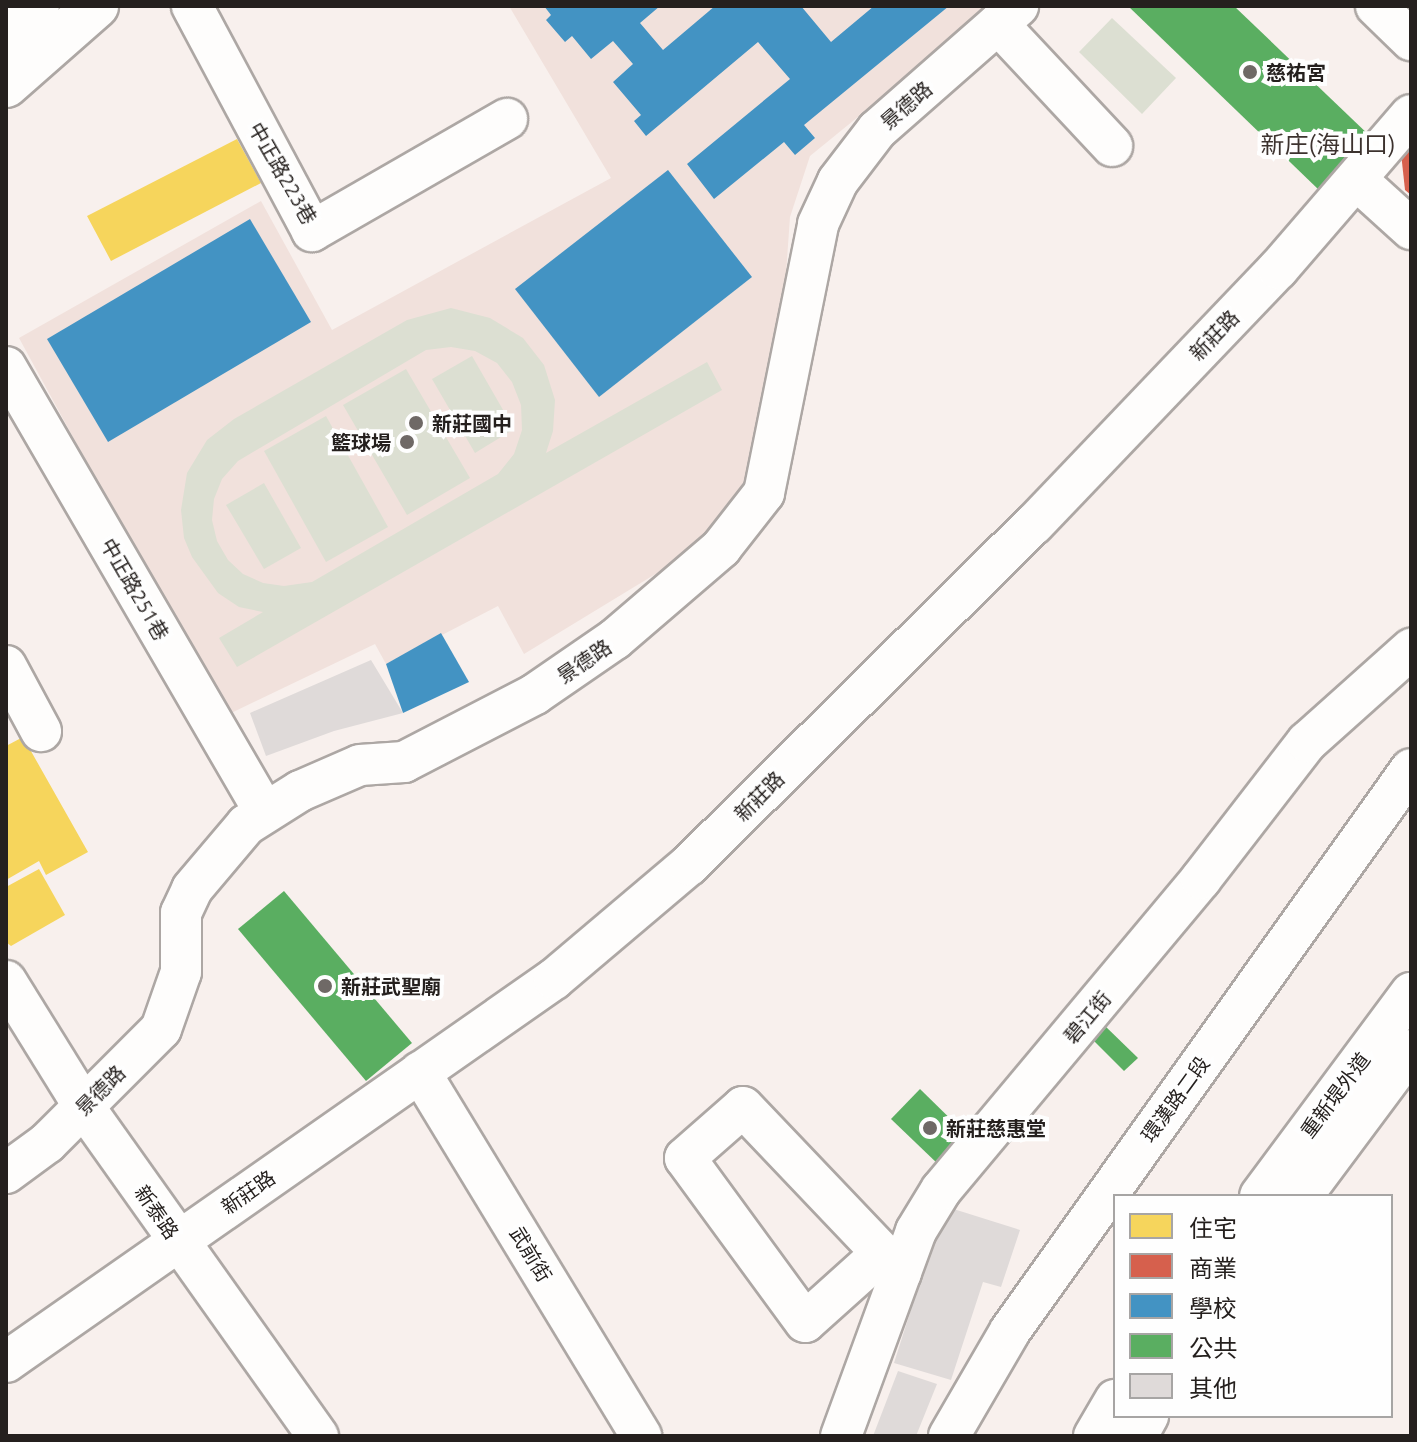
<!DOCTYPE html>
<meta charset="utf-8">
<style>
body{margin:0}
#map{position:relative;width:1417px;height:1442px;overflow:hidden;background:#f8f0ed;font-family:Ubuntu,"Noto Sans TC",sans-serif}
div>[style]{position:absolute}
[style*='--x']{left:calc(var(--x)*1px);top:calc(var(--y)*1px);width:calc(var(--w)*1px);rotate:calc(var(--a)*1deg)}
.built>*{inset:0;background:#f1e1dc}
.green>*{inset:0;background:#dcdfd2}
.homes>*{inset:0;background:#f6d55c}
.shops>*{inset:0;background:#d6604d}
.schools>*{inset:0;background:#4393c3}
.public>*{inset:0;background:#5aae61}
.building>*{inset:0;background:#dfdad9}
.roads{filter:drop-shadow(2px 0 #ada7a4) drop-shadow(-2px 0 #ada7a4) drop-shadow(0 2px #ada7a4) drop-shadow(0 -2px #ada7a4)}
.minor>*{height:40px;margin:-20px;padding:0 20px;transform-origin:20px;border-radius:20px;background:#fefdfc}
.major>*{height:44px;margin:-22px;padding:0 22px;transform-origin:22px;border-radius:22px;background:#fefdfc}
.dots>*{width:22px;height:22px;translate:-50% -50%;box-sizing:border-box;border:4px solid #fefefe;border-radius:50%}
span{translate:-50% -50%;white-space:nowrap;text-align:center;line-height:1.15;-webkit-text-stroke:8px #fefefe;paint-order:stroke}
.poi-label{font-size:20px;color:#25201e;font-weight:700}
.left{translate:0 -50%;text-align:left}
.right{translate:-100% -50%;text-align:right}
.street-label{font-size:20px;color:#25201e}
.quarter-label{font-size:24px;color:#3c322e}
.frame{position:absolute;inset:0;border:8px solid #25201e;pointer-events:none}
.legend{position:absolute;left:1113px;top:1194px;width:280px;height:224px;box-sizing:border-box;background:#fefefe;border:2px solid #a7a5a4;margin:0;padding:10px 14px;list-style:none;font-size:24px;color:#25201e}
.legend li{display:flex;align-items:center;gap:16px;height:40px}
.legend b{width:40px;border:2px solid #a7a5a4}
</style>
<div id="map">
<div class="built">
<div style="clip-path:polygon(509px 6px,994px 6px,810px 156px,790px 217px,780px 359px,755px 487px,713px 539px,524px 654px,498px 606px,386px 664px,375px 644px,225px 716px,19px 338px,261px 201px,332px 330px,611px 178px)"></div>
</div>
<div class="green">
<div style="clip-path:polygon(1112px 18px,1176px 78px,1142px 114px,1079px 52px)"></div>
<div style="clip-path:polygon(evenodd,451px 308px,490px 318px,523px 338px,544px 365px,555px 400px,553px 431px,546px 453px,707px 362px,722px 390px,237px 667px,219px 638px,263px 612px,239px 607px,218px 593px,192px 557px,184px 538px,181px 510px,187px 473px,207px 440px,234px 419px,407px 320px,451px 308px,451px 347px,475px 351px,497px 363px,512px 382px,521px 405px,522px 430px,514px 454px,498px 474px,312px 582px,284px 586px,263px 583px,243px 574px,228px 560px,217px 541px,212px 520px,214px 499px,222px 479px,238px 461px,426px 350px,451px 347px)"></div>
<div style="clip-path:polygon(472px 356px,514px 429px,475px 453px,432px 379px)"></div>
<div style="clip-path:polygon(406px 369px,470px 478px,407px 515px,343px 405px)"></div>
<div style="clip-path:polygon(326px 416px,388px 527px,326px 562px,264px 451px)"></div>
<div style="clip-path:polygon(264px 483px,301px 548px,264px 569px,226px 505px)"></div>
</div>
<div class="homes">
<div style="clip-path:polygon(237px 139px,261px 183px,111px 261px,87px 216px)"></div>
<div style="clip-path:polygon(23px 737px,88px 852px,46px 875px,39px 861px,6px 880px,6px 746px)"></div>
<div style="clip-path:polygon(39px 869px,65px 915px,11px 946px,6px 942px,6px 887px)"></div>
</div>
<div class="shops">
<div style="clip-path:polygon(1411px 141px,1411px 195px,1405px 190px,1401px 153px)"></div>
</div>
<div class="schools">
<div style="clip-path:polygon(544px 6px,660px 6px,640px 23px,663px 50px,715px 6px,801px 6px,831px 42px,874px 6px,949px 6px,804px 125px,815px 138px,795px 155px,784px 142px,714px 199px,687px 164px,790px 79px,758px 42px,646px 136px,634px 121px,641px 115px,613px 82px,633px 64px,613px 41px,591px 59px,572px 36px,565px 42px,546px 20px,551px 15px)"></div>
<div style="clip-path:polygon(668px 170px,752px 277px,599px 397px,515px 289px)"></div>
<div style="clip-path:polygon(250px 219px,311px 322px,108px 442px,47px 339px)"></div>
<div style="clip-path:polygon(441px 633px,469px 682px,403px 713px,386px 664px)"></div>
</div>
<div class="public">
<div style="clip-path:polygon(1128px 6px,1234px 6px,1372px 138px,1320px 191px)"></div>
<div style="clip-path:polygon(284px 891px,412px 1043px,366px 1081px,238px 929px)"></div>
<div style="clip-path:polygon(1103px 1024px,1138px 1058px,1124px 1071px,1090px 1037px)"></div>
<div style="clip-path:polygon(920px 1089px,969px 1137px,940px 1166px,891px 1119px)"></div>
</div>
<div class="building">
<div style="clip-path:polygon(371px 660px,403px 713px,334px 731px,266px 756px,250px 713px)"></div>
<div style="clip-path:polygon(944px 1206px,1020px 1230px,1001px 1287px,983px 1282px,951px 1380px,894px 1363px)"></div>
<div style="clip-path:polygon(898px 1371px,937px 1384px,916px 1436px,873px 1436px)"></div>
</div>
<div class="roads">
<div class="minor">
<div style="--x:192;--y:6;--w:255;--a:61.9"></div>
<div style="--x:312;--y:231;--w:225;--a:-29.9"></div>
<div style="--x:1376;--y:6;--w:49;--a:44.2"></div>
<div style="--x:998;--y:24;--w:167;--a:46.9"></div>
<div style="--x:1357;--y:180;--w:73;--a:42.2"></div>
<div style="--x:6;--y:367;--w:514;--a:59.84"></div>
<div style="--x:6;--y:666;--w:74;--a:61.7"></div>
<div style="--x:6;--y:981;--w:148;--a:58.2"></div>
<div style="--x:84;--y:1107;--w:404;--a:54.6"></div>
<div style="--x:420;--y:1072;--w:426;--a:58.7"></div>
<div style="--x:6;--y:1173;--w:51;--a:-36.2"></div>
<div style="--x:47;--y:1143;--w:161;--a:-45"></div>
<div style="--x:161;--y:1029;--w:60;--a:-70.7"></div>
<div style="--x:181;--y:972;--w:59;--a:-90"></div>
<div style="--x:181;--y:913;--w:26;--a:-65"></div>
<div style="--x:192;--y:889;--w:84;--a:-49.8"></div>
<div style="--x:246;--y:825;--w:64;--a:-32.2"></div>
<div style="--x:300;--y:791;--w:65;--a:-23.4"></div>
<div style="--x:360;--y:765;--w:44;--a:-3.9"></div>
<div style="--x:404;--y:762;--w:148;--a:-27.4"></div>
<div style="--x:535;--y:694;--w:97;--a:-34.5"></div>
<div style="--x:615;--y:639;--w:140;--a:-40.6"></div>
<div style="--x:721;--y:548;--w:70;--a:-52"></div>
<div style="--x:764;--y:493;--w:274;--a:-78.6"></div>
<div style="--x:818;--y:224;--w:47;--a:-65.1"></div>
<div style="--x:838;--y:181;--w:64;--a:-52.6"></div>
<div style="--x:877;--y:130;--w:188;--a:-41.3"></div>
<div style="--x:1260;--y:1196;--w:253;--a:-53.4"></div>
<div style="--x:1302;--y:1196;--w:182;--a:-53.3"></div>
<div style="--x:882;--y:1253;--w:103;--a:138.1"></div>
<div style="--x:805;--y:1322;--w:203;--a:-126.2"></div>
<div style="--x:685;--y:1158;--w:77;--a:-41.3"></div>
<div style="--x:743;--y:1107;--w:229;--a:46.4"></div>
<div style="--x:6;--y:1362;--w:669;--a:-34.95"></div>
<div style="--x:554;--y:979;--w:177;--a:-40.2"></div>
<div style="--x:689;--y:865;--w:485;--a:-44.7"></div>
<div style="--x:1034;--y:524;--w:353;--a:-46.3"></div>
<div style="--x:1278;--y:269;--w:203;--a:-49.2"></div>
<div style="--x:841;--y:1436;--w:218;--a:-69.9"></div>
<div style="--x:916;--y:1231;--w:48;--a:-58.6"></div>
<div style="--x:941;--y:1190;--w:405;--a:-50.1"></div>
<div style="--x:1201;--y:879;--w:173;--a:-52.3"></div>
<div style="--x:1307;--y:742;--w:140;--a:-41.8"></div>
<div style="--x:949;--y:1436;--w:121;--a:-59.8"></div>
<div style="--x:1010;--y:1331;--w:690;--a:-54.49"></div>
<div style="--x:1094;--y:1436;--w:42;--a:-59.7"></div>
<div style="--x:1137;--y:1436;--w:23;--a:-61"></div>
</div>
<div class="major">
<div style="--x:6;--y:33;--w:41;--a:-41.1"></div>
<div style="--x:6;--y:85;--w:120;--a:-41.3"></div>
</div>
</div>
<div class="dots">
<div style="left:1250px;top:72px;background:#6f6966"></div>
<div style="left:416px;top:423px;background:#6f6966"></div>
<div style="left:407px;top:442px;background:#6f6966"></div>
<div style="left:325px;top:986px;background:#6f6966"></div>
<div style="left:930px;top:1128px;background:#6f6966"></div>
</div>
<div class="poi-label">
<span class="left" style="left:1266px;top:72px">慈祐宮</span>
<span class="left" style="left:432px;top:423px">新莊國中</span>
<span class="right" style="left:391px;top:442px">籃球場</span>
<span class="left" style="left:341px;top:986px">新莊武聖廟</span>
<span class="left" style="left:946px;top:1128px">新莊慈惠堂</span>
</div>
<div class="street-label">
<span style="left:906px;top:105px;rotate:-41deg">景德路</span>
<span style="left:283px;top:173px;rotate:60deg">中正路223巷</span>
<span style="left:1214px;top:335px;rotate:-46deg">新莊路</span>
<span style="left:135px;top:589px;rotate:60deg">中正路251巷</span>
<span style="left:584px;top:661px;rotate:-34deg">景德路</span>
<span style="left:759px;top:796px;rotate:-45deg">新莊路</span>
<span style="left:1087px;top:1017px;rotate:-50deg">碧江街</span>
<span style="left:100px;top:1090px;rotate:-45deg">景德路</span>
<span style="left:1335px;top:1095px;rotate:-53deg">重新堤外道</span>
<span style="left:1175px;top:1099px;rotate:-54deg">環漢路二段</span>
<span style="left:248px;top:1192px;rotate:-35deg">新莊路</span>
<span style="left:157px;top:1212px;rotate:55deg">新泰路</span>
<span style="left:531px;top:1254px;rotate:59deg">武前街</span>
</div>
<div class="quarter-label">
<span style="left:1328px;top:145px">新庄(海山口)</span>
</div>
<div class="frame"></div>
<ul class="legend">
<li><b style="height:22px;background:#f6d55c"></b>住宅</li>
<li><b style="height:22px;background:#d6604d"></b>商業</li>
<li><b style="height:22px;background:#4393c3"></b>學校</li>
<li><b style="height:22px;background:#5aae61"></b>公共</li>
<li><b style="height:22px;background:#dfdad9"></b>其他</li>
</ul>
</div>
